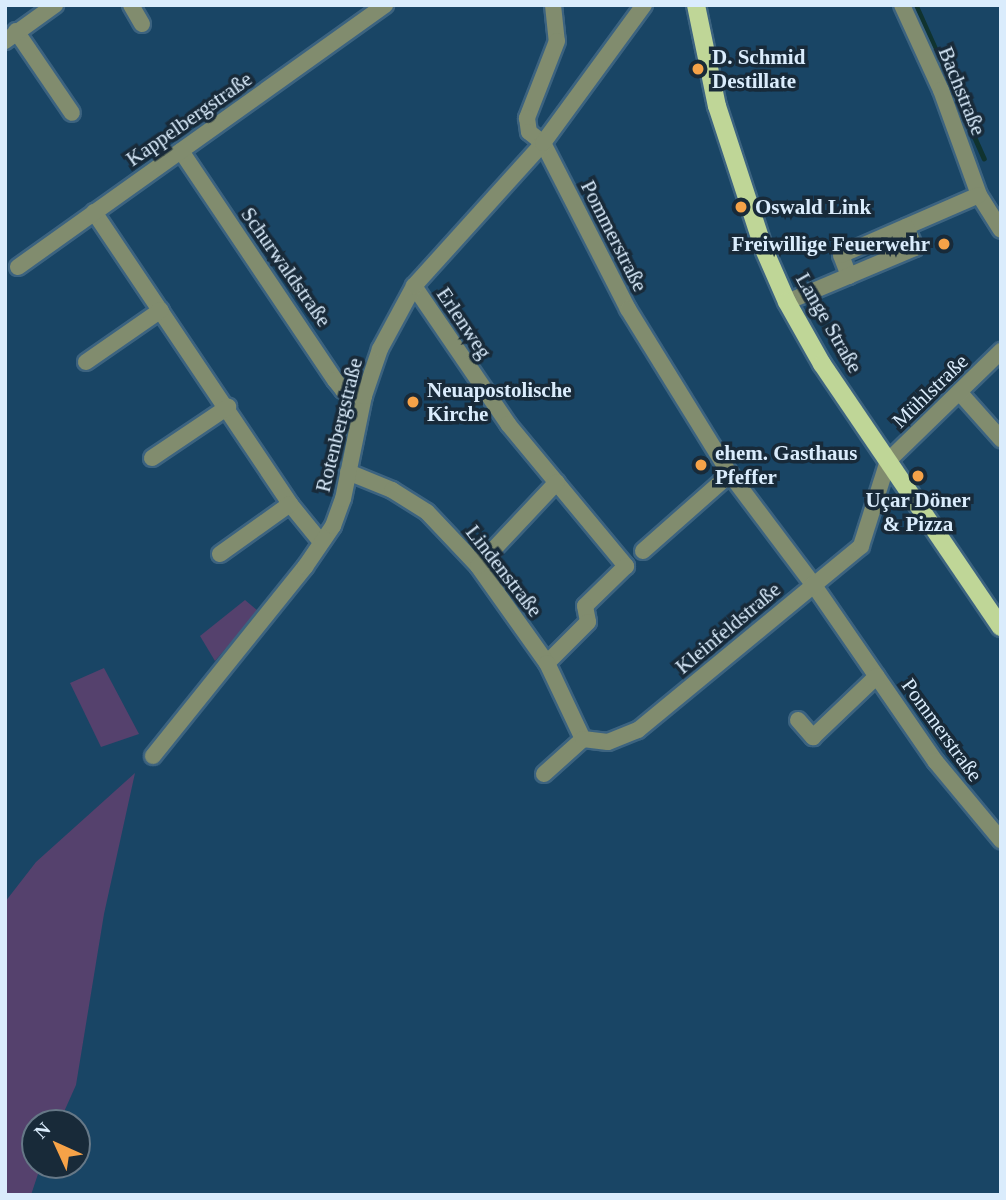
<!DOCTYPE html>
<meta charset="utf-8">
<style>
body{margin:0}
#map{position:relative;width:1006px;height:1200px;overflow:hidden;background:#194565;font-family:Georgia,serif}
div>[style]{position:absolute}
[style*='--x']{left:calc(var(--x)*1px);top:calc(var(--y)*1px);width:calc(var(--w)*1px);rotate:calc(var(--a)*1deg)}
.green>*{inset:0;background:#55416d}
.stream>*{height:4.5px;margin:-2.25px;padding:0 2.25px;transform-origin:2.25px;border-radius:2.25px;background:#10332f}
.roads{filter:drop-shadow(2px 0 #3c6380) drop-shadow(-2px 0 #3c6380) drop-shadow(0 2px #3c6380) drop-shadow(0 -2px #3c6380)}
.minor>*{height:16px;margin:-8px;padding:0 8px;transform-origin:8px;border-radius:8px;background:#818c6e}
.major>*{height:18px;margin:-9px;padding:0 9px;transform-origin:9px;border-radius:9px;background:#bfd697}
.dots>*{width:19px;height:19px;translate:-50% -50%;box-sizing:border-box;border:4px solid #182a39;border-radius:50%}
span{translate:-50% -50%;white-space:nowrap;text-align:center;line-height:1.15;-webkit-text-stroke:7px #182a39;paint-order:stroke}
.poi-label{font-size:21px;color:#daecfc;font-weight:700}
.left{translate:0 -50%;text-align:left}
.right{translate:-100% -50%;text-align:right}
.street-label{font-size:21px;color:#daecfc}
.frame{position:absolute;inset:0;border:7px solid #daecfc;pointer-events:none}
.north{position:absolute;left:21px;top:1109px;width:70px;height:70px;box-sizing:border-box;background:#182a39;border:2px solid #667887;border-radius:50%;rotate:315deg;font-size:19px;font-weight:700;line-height:28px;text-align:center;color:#daecfc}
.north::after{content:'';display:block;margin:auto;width:24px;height:32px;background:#f6a248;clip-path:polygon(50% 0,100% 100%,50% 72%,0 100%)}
</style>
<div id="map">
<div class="green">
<div style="clip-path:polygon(245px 600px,258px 611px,215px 661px,200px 636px)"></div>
<div style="clip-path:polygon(104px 668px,139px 734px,101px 747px,70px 683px)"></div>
<div style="clip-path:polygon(135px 773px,104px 914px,76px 1085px,59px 1123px,35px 1123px,35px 1165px,41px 1165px,31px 1195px,5px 1195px,5px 902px,36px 862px)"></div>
</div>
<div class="stream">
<div style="--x:916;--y:5;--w:103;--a:65.9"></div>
<div style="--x:967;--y:120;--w:42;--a:65.9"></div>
</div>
<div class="roads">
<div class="minor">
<div style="--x:131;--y:5;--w:22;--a:60"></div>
<div style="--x:553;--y:5;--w:36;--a:84"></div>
<div style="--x:557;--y:41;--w:83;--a:111.3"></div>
<div style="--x:527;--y:118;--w:14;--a:82"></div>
<div style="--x:529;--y:132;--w:18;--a:38"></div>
<div style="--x:543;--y:143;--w:186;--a:62.9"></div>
<div style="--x:628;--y:309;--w:194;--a:58.3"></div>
<div style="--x:730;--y:474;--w:138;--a:53"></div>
<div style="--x:813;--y:584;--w:216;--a:55.4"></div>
<div style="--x:936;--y:762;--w:102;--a:50.2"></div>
<div style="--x:902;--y:5;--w:94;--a:65.4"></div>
<div style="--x:941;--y:90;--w:112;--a:70.1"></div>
<div style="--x:979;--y:195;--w:41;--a:57.8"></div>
<div style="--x:16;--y:31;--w:99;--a:55.7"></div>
<div style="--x:5;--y:41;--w:62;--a:-35.8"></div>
<div style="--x:181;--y:151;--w:276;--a:56.1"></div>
<div style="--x:335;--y:380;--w:13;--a:51"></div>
<div style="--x:343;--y:390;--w:22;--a:16"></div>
<div style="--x:94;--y:212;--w:352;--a:56.1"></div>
<div style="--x:290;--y:504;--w:49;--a:50.8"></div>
<div style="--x:18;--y:267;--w:451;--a:-35.5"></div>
<div style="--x:849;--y:276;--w:22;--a:-111"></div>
<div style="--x:841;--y:255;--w:150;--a:-23.5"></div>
<div style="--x:414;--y:286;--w:167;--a:55.7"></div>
<div style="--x:508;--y:424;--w:185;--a:50.3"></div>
<div style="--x:626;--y:566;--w:57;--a:135.7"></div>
<div style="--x:585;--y:606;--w:16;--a:79"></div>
<div style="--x:588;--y:622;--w:58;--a:135"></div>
<div style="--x:787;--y:302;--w:139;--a:-22.9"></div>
<div style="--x:915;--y:248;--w:23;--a:-113"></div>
<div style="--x:86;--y:362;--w:91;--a:-34.7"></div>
<div style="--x:960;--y:393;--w:62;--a:48.3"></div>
<div style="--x:152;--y:458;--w:92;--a:-33.9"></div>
<div style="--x:348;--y:472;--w:48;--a:22.2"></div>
<div style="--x:392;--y:490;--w:41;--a:32.2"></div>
<div style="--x:427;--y:512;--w:74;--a:46.6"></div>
<div style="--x:478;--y:566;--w:119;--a:54.6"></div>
<div style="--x:547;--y:663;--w:84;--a:64.7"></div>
<div style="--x:643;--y:551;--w:116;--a:-41.5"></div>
<div style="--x:220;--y:554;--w:86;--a:-35.5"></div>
<div style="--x:478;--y:566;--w:115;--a:-46.8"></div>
<div style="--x:798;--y:720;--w:23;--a:49"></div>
<div style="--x:813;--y:737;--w:88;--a:-43.6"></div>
<div style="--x:153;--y:756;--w:243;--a:-51.2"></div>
<div style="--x:305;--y:567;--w:50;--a:-55.7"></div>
<div style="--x:333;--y:526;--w:29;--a:-70"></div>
<div style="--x:343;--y:499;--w:105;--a:-78.5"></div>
<div style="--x:364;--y:396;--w:50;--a:-71.2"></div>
<div style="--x:380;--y:349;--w:72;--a:-61.6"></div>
<div style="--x:414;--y:286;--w:193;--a:-47.9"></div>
<div style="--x:543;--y:143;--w:171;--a:-53.8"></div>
<div style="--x:544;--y:774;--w:52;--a:-41.9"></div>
<div style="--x:583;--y:739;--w:25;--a:7"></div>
<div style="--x:608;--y:742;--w:32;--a:-22"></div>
<div style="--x:638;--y:730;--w:289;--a:-39.5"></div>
<div style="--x:861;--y:546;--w:89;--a:-72.4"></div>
<div style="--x:888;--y:461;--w:158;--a:-44.2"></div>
</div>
<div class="major">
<div style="--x:696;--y:5;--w:103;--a:78.3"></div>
<div style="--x:717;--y:106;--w:148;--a:71.9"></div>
<div style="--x:763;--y:247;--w:60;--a:66.4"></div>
<div style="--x:787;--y:302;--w:71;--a:60.6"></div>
<div style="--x:822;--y:364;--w:318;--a:55.8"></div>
</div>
</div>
<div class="dots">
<div style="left:698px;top:69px;background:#f6a248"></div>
<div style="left:741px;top:207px;background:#f6a248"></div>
<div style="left:944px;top:244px;background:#f6a248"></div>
<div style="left:413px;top:402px;background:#f6a248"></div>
<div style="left:701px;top:465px;background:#f6a248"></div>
<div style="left:918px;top:476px;background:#f6a248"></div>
</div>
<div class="poi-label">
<span class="left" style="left:712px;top:69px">D. Schmid<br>Destillate</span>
<span class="left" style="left:755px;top:207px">Oswald Link</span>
<span class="right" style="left:930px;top:244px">Freiwillige Feuerwehr</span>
<span class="left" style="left:427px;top:402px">Neuapostolische<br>Kirche</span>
<span class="left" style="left:715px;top:465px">ehem. Gasthaus<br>Pfeffer</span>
<span style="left:918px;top:512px">Uçar Döner<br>&amp; Pizza</span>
</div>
<div class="street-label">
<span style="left:962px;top:91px;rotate:68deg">Bachstraße</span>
<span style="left:189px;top:119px;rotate:-35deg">Kappelbergstraße</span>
<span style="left:614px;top:236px;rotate:63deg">Pommerstraße</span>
<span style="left:286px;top:267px;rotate:55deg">Schurwaldstraße</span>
<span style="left:464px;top:323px;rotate:56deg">Erlenweg</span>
<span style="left:829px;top:323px;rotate:60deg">Lange Straße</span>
<span style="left:930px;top:391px;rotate:-44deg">Mühlstraße</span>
<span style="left:339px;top:425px;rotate:-76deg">Rotenbergstraße</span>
<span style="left:504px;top:571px;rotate:52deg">Lindenstraße</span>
<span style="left:728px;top:628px;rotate:-40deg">Kleinfeldstraße</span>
<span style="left:942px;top:730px;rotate:54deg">Pommerstraße</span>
</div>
<div class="frame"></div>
<div class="north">N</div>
</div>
